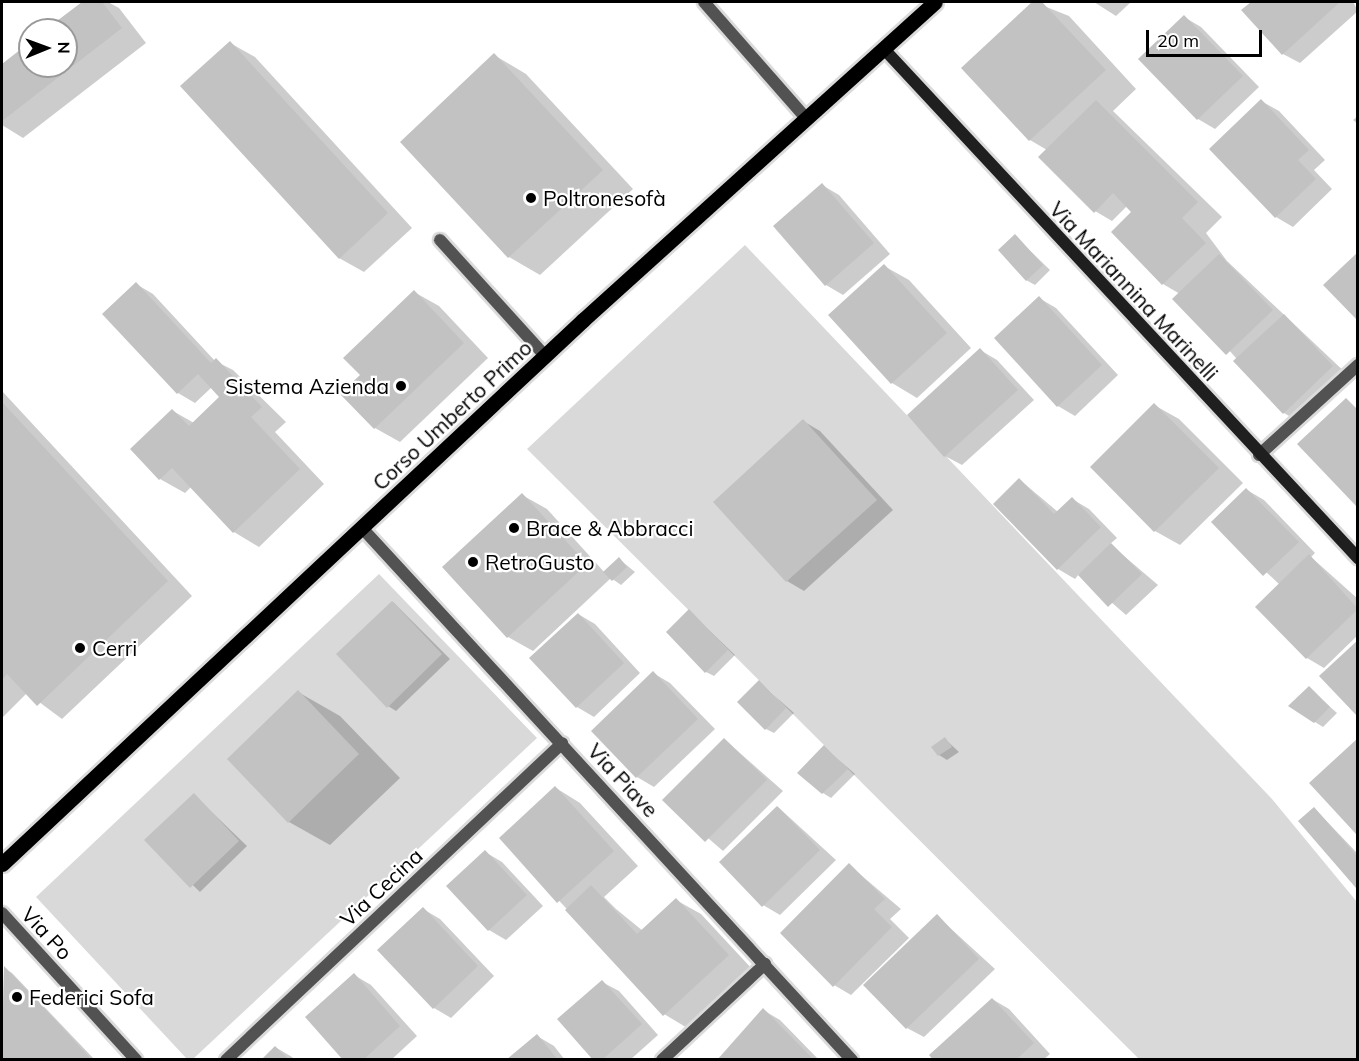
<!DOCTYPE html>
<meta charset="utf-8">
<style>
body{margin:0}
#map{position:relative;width:1359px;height:1061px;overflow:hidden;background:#fff;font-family:Mulish,sans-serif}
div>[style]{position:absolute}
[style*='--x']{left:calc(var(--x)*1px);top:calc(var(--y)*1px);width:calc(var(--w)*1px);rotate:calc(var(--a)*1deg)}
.green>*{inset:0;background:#d9d9d9}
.shadow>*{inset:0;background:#0003}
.building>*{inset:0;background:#c2c2c2}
.roads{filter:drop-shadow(2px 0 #dbdbdb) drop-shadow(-2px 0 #dbdbdb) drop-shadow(0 2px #dbdbdb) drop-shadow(0 -2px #dbdbdb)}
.lane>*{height:12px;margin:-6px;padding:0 6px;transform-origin:6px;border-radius:6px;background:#525252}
.street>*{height:12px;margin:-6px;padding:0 6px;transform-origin:6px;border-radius:6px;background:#525252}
.secondary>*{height:12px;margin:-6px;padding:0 6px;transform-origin:6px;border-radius:6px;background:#1f1f1f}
.primary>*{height:15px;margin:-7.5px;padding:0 7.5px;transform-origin:7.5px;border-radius:7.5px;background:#000}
.dots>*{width:16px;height:16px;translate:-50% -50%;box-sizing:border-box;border:3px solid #fff;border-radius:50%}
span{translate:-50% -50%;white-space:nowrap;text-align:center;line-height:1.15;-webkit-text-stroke:4.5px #fff;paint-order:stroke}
.poi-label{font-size:21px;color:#000}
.left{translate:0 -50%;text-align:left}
.right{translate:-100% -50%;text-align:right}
.street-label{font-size:21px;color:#000}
.frame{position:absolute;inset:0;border:3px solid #000;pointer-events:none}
.north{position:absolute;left:18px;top:18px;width:60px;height:60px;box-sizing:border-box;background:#fff;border:2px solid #999;border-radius:50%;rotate:89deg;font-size:16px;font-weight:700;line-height:24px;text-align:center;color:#000}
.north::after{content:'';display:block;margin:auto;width:21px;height:27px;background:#000;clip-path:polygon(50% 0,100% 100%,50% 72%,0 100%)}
.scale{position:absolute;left:1146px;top:30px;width:116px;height:27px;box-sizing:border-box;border:3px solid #000;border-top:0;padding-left:8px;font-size:18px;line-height:21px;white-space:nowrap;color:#000;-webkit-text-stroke:4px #fff;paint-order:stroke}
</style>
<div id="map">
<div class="green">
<div style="clip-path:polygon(745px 245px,1272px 799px,1357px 902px,1357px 1059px,1139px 1059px,527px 449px)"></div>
<div style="clip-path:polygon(379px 574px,537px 738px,193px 1059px,187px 1059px,36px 897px)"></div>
</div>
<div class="shadow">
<div style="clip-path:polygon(84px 2px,108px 2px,119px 8px,146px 43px,23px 138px,2px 125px,2px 66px,30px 44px,30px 66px,66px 66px,66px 30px,48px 30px)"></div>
<div style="clip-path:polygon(1034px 2px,1069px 16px,1136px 89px,1113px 111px,1222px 217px,1206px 233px,1227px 261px,1349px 376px,1301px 423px,1284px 413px,1180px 294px,1163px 284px,1113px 232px,1133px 213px,1127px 206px,1112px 221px,1095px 211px,1047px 150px,1030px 140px,963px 68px)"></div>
<div style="clip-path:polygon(1094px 2px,1131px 2px,1116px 16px)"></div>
<div style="clip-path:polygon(1253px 2px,1353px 2px,1358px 11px,1300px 63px,1283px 54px,1243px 10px)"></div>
<div style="clip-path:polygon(1184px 17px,1201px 27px,1259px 87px,1215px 129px,1198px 119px)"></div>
<div style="clip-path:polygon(230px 43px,255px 57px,412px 228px,364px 272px,339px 258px)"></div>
<div style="clip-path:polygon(494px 55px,526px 74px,633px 189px,540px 275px,509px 257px)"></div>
<div style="clip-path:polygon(1261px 101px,1279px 111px,1325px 160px,1314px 170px,1332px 189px,1293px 227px,1276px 217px)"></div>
<div style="clip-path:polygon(1358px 116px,1358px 124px,1353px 120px)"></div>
<div style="clip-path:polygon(822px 185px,839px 195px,890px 254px,843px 295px,826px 285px)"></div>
<div style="clip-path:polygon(1015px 236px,1050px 270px,1035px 285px,1026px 280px)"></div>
<div style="clip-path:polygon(884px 266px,909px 280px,971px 348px,917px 398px,892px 383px)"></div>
<div style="clip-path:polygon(136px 284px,153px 294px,215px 361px,233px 370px,286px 422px,275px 432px,324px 484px,259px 547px,234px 532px,191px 487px,185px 493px,160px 479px,173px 411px,194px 423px,222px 396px,212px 387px,195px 403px,178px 393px)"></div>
<div style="clip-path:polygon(414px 292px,439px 306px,488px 358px,400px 442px,375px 428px,362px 375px)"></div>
<div style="clip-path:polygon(1039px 298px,1056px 308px,1118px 375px,1075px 416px,1058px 406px)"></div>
<div style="clip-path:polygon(980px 350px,997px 360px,1034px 400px,962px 465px,945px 456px)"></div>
<div style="clip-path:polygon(2px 391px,192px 596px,62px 719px,27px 693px,2px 718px)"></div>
<div style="clip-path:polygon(1154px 405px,1179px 419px,1243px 483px,1180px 545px,1155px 531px,1092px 467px)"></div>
<div style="clip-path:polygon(803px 421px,820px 431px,893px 510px,804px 591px,787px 581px,715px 502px)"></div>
<div style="clip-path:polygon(1020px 480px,1058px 512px,1072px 499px,1089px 509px,1117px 538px,1110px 544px,1158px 585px,1126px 615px,1079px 574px,1075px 579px,1058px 569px)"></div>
<div style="clip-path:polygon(1247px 490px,1264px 500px,1315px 553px,1311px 557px,1358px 599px,1358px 635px,1324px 668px,1307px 658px,1258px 607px,1280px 585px,1213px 522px)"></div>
<div style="clip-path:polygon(522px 495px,547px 509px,605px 573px,619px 559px,635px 572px,621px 585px,611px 578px,533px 651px,508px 637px)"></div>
<div style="clip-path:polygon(393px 602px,450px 659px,396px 711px,388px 706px)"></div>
<div style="clip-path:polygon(689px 611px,735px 655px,714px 676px,706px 672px)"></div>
<div style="clip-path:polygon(578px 614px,595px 624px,640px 673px,594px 717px,577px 707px)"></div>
<div style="clip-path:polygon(653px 673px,670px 683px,715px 729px,654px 787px,637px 777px,593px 731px)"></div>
<div style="clip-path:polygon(759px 682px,794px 713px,774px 733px,766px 729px)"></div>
<div style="clip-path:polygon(1309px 688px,1337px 713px,1323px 727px,1315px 722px)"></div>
<div style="clip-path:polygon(298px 692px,340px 716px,400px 778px,330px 845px,289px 822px)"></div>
<div style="clip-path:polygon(724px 739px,783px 791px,723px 851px,664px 800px)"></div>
<div style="clip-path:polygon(945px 739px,959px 752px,947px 760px,939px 755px)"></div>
<div style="clip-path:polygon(824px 747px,855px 774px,831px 798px,823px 793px)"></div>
<div style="clip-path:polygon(556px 788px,580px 803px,638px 866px,604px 897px,616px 909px,643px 931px,676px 900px,701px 914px,753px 970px,689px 1029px,664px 1014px,501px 838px)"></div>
<div style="clip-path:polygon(194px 795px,247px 846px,200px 892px,146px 840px)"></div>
<div style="clip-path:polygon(778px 807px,836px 860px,780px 915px,763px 905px)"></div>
<div style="clip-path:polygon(1315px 809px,1358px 854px,1358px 887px,1300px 821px)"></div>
<div style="clip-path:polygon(485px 852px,502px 862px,543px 906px,506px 940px,489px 930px,448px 886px)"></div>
<div style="clip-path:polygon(849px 865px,901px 909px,890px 919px,909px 938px,851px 995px,834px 985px)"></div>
<div style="clip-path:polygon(423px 909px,440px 919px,494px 976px,451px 1018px,434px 1008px,380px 950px)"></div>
<div style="clip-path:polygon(937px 916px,995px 969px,924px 1037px,907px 1028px)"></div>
<div style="clip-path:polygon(4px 968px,12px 973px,95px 1060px,2px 1060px)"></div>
<div style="clip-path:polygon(354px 975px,371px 985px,417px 1036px,391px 1060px,345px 1060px)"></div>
<div style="clip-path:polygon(602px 982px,619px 991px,658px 1035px,630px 1060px,595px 1060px)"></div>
<div style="clip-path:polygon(992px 999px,1009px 1009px,1050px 1054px,1043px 1060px,935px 1060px)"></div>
<div style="clip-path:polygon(763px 1010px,780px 1020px,819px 1060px,719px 1060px)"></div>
<div style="clip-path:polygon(537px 1036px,554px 1046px,565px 1060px,509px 1060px)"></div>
<div style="clip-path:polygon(275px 1047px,292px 1057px,294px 1060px,263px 1060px)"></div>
</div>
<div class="building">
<div style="clip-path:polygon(82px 2px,102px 2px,122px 28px,2px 121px,2px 64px,30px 42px,30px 66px,66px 66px,66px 30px,45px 30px)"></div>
<div style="clip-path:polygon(1032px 2px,1042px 2px,1106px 70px,1029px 141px,961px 68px)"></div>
<div style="clip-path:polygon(1251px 2px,1340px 2px,1282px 55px,1241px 10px)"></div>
<div style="clip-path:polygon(1184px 15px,1243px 76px,1197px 120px,1138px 59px)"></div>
<div style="clip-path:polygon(230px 41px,388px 213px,339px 259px,180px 86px)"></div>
<div style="clip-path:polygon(494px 53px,603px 170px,508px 258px,400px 142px)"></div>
<div style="clip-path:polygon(1261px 99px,1309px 150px,1298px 160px,1316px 179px,1275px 218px,1209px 149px)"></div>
<div style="clip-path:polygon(1096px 100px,1198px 202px,1182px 218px,1206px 243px,1162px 285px,1111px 232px,1131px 212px,1113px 193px,1094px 213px,1038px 157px)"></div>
<div style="clip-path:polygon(822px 183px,874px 243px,825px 286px,773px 226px)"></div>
<div style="clip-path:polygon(1015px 234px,1043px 265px,1026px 281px,998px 250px)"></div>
<div style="clip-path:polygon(1358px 252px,1358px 321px,1323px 285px)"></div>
<div style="clip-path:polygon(1219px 254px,1273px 310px,1226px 355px,1172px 299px)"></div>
<div style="clip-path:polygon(884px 264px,947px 333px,891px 384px,828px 315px)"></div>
<div style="clip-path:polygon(136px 282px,211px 363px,216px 358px,262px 407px,251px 417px,300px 469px,233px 533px,172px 468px,159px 480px,130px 449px,172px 409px,189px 426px,219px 397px,198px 374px,177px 394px,102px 314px)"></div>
<div style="clip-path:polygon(414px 290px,464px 343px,374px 429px,340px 394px,360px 375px,343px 358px)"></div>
<div style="clip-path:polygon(1039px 296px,1102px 365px,1057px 407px,994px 338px)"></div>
<div style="clip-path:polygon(1284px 314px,1333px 366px,1283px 414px,1233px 361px)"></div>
<div style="clip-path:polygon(980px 348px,1018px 390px,944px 457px,907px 415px)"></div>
<div style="clip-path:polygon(1346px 398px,1358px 410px,1358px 508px,1297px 444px)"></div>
<div style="clip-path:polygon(2px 402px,168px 581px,37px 706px,7px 674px,2px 680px)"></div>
<div style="clip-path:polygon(1154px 403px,1219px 468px,1154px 532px,1090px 467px)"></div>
<div style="clip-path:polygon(803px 419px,877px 500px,786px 582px,713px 502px)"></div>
<div style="clip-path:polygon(1019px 478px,1054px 514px,1072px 497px,1101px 527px,1057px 570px,993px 504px)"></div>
<div style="clip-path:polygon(1246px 488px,1299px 542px,1263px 576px,1211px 522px)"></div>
<div style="clip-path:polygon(522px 493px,587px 564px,507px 638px,442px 567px)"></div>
<div style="clip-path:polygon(1111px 543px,1142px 574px,1108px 607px,1078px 575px)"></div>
<div style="clip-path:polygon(1309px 554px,1358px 609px,1306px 659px,1255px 607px)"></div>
<div style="clip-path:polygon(619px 557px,627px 567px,612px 581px,603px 572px)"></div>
<div style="clip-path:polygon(392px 601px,442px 654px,387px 708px,336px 654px)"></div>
<div style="clip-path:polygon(689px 609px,728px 650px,705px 673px,666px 632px)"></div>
<div style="clip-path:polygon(578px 613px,624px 663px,576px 708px,529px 658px)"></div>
<div style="clip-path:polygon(1358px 640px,1358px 717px,1319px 676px)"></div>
<div style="clip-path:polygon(653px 671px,698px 719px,636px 778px,591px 731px)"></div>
<div style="clip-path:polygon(759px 680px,786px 708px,765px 730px,737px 702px)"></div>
<div style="clip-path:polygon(1309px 686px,1330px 707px,1314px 723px,1288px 706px)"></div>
<div style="clip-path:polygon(298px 690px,359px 754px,288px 823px,227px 759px)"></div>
<div style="clip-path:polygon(945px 737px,952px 747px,938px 756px,931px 747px)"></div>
<div style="clip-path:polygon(724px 738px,767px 780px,705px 842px,662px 800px)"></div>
<div style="clip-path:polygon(1358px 738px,1358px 832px,1356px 834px,1309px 783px)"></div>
<div style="clip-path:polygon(824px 745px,848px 769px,822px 794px,797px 773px)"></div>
<div style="clip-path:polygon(555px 786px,614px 851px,557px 903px,499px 838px)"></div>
<div style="clip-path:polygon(194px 793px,239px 841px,190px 888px,144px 840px)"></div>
<div style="clip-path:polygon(777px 806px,820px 850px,762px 907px,719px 862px)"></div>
<div style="clip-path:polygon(1314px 807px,1358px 857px,1356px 888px,1298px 821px)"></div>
<div style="clip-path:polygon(485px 850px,527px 895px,488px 931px,446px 886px)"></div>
<div style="clip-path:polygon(849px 863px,885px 899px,874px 909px,892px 927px,833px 987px,780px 933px)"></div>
<div style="clip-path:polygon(591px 885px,637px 934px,676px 898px,729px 955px,663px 1016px,565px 910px)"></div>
<div style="clip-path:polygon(423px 907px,478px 966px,433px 1009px,377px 950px)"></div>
<div style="clip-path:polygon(937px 914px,979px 959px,906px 1029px,863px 985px)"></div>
<div style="clip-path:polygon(4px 966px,60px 1025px,92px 1060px,2px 1060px)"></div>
<div style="clip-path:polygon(354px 973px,400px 1026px,363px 1060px,343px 1060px,305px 1017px)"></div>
<div style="clip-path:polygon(602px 980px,642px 1024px,602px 1060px,593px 1060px,557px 1019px)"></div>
<div style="clip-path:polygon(992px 998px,1034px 1043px,1016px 1060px,933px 1060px,929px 1055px)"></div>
<div style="clip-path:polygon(763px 1008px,814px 1060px,717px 1060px)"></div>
<div style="clip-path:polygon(537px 1034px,558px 1060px,506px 1060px)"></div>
<div style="clip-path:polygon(275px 1046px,289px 1060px,261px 1060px)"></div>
</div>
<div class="roads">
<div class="lane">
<div style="--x:704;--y:2;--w:154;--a:48.7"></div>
<div style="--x:440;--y:240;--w:156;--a:47.8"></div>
</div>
<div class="street">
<div style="--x:1259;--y:455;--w:134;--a:-42.3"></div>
<div style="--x:363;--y:529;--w:722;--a:47.36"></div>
<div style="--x:2;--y:913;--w:199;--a:47.6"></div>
<div style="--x:226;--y:1060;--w:462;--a:-43.3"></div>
<div style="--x:662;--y:1060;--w:141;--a:-43"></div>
</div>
<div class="secondary">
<div style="--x:884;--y:49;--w:696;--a:47.04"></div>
</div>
<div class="primary">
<div style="--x:2;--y:864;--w:796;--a:-43.12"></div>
<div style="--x:583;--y:320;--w:474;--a:-42.1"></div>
</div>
</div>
<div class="dots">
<div style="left:531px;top:198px;background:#000"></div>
<div style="left:401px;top:386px;background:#000"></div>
<div style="left:514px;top:528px;background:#000"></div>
<div style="left:473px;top:562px;background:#000"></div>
<div style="left:80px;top:648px;background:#000"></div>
<div style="left:17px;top:997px;background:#000"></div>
</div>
<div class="poi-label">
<span class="left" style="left:543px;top:198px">Poltronesofà</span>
<span class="right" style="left:389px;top:386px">Sistema Azienda</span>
<span class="left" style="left:526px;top:528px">Brace &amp; Abbracci</span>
<span class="left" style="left:485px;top:562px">RetroGusto</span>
<span class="left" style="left:92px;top:648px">Cerri</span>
<span class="left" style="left:29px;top:997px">Federici Sofa</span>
</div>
<div class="street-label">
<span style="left:1134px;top:291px;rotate:47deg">Via Mariannina Marinelli</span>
<span style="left:452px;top:415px;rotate:-43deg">Corso Umberto Primo</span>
<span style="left:623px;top:780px;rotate:47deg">Via Piave</span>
<span style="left:381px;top:887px;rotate:-43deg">Via Cecina</span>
<span style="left:47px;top:933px;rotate:47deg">Via Po</span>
</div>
<div class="frame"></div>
<div class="north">N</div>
<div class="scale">20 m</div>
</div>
